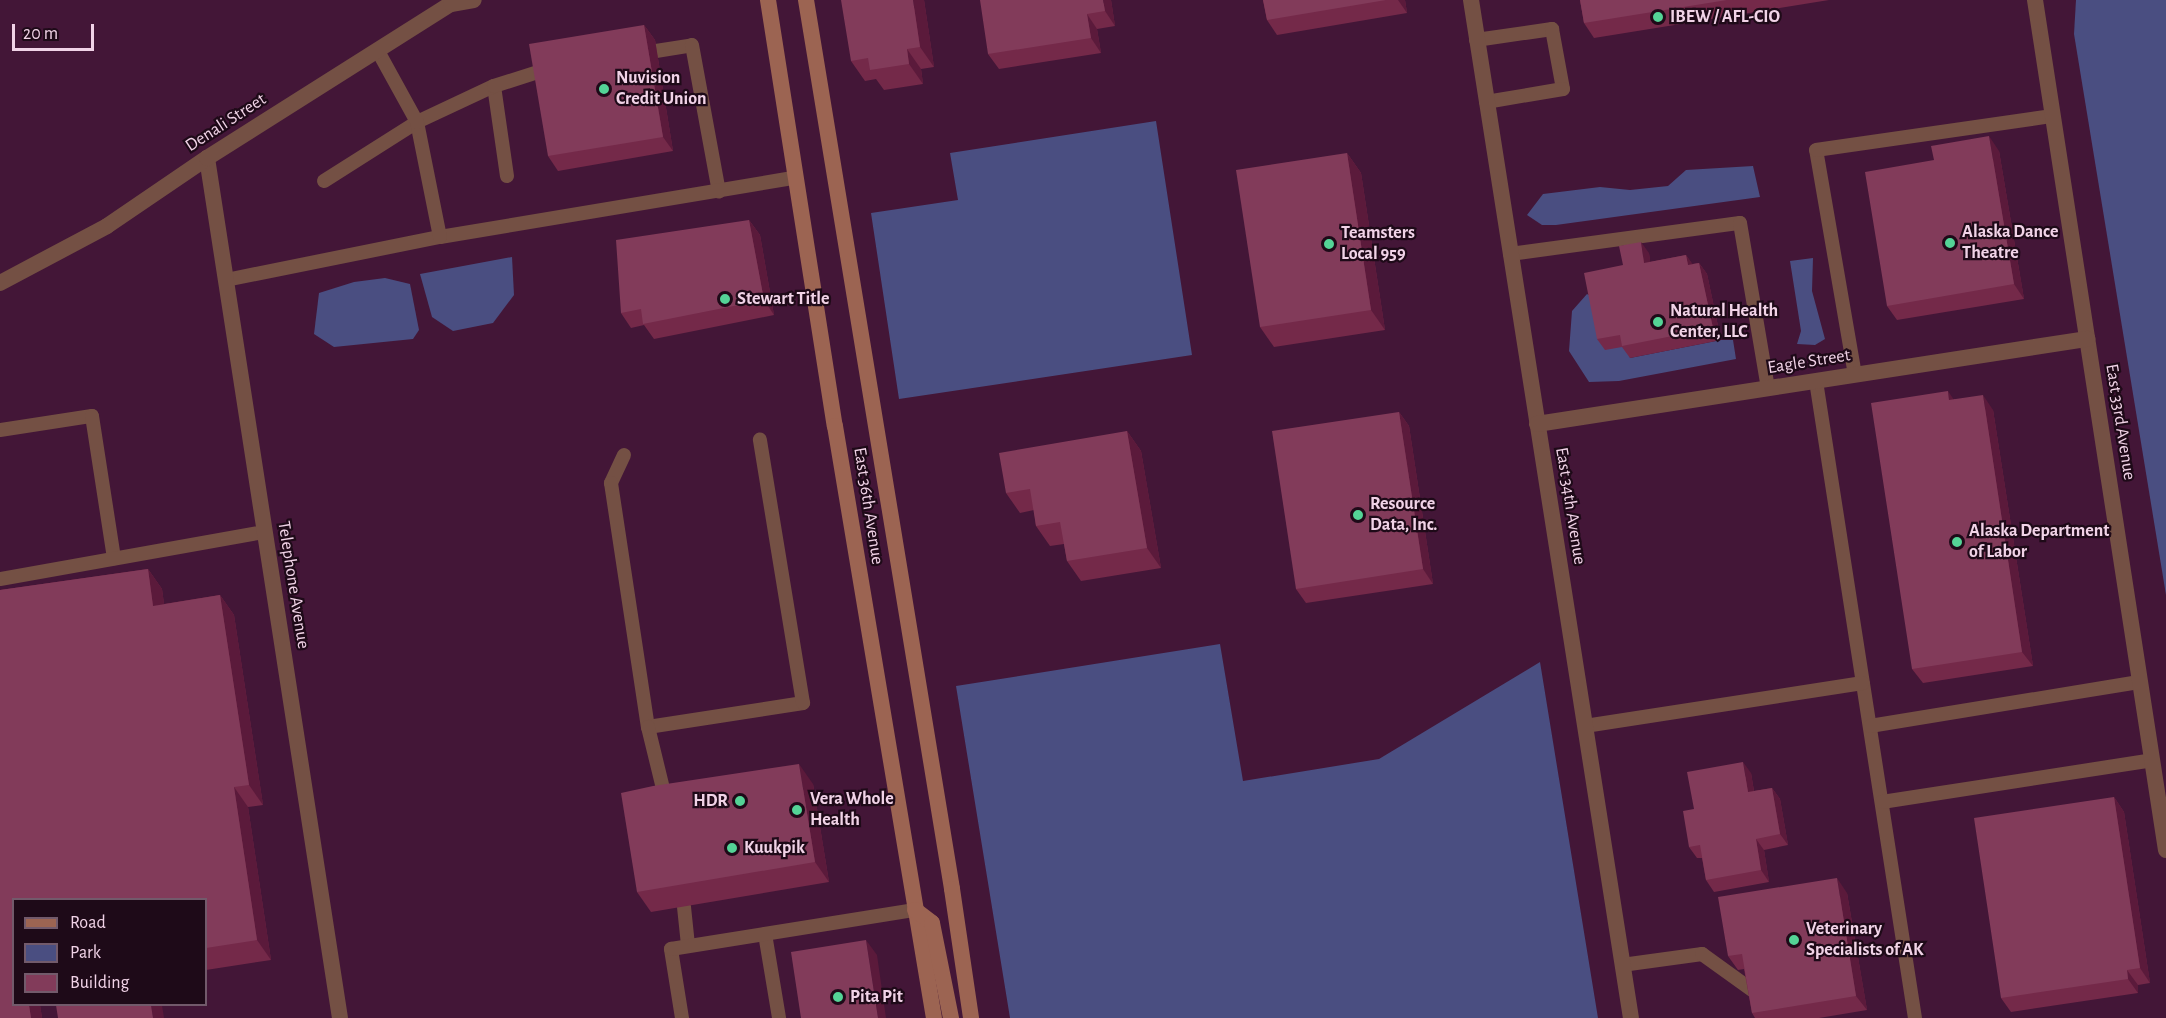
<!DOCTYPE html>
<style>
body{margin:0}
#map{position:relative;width:2166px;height:1018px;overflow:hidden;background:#431637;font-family:"Alegreya Sans",sans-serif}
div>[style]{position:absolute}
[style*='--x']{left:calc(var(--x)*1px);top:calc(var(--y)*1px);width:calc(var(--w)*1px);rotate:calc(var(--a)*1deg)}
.green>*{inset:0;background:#4a4e81}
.service>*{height:14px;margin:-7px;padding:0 7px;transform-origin:7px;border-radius:7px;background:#745044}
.minor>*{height:16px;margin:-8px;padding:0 8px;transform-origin:8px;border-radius:8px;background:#745044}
.tertiary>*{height:16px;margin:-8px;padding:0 8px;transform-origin:8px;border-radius:8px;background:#745044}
.secondary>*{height:16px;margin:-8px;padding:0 8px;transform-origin:8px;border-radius:8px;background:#9c6452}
.wall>*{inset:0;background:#742949}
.shaded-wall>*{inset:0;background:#5b1a3b}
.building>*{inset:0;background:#823b5a}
.dots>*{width:16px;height:16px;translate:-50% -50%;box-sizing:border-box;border:3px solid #1e0a18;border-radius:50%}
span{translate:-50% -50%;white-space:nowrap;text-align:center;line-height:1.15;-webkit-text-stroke:4.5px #1e0a18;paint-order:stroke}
.poi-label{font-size:18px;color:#f1d3e7;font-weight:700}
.left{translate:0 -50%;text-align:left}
.right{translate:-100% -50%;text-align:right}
.street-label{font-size:18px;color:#f1d3e7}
.legend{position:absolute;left:12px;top:898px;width:195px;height:108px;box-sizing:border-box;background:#1e0a18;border:2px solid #725a6b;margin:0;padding:8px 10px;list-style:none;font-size:18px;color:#f1d3e7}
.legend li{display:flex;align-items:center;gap:12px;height:30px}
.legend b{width:30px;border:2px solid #725a6b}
.scale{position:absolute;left:12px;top:24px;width:82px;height:27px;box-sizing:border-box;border:3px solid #f1d3e7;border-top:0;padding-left:8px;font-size:18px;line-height:21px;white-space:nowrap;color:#f1d3e7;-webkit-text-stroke:4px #1e0a18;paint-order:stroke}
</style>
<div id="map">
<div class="green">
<div style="clip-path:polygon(2076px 0,2166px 0,2166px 595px,2074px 34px)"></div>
<div style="clip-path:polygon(1156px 121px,1192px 355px,899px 399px,871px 213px,958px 200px,950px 153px)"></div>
<div style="clip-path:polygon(1753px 166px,1760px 197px,1556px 225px,1542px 225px,1527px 215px,1543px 194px,1600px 187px,1630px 190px,1668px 186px,1686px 170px)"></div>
<div style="clip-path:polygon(512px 257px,514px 295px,493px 323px,453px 331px,432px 317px,420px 274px)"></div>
<div style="clip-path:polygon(1813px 258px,1812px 291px,1825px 339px,1815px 345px,1797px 344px,1801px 331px,1790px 261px)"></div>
<div style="clip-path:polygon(385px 278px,410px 284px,419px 330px,413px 339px,334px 347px,314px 334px,319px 293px,354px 282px)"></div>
<div style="clip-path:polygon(1587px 294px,1594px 298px,1628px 346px,1630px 358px,1721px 340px,1733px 340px,1736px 359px,1619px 381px,1589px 382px,1569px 351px,1572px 311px)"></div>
<div style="clip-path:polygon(1220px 644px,1243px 781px,1379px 759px,1540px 662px,1598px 1018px,1010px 1018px,956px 686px)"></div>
</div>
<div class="service">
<div style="--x:1476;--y:40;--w:77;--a:-8.2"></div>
<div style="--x:1552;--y:29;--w:61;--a:79.6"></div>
<div style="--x:1563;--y:89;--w:78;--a:170.4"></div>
<div style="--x:656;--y:51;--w:36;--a:-9"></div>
<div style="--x:692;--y:45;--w:149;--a:79.6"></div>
<div style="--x:494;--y:86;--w:91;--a:81.8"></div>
<div style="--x:324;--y:181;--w:110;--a:-32.4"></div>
<div style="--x:417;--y:122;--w:85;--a:-25.1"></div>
<div style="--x:494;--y:86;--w:49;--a:-17.7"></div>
<div style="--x:440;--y:237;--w:359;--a:-9.5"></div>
<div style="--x:1510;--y:254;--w:232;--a:-7.7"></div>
<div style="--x:1740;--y:223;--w:167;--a:80.4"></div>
<div style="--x:226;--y:280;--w:218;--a:-11.4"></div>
<div style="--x:440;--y:237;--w:117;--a:-101.3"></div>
<div style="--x:417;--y:122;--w:81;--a:-118.8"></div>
<div style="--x:1855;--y:375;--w:228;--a:-99.8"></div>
<div style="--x:1816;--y:150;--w:239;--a:-8.2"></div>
<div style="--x:1816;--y:381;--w:645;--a:81.17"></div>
<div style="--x:0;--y:430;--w:93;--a:-8.7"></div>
<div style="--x:92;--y:416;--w:144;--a:81.2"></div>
<div style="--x:624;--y:455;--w:31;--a:115"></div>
<div style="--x:611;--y:483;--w:247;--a:81.4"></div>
<div style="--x:648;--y:727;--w:157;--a:-8.8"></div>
<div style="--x:803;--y:703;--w:267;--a:-99.3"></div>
<div style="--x:0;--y:579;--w:269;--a:-10.1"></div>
<div style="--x:1585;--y:726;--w:281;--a:-8.8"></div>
<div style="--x:1870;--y:726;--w:274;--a:-9.3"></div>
<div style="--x:648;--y:727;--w:76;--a:76.3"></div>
<div style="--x:1882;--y:802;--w:273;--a:-8.8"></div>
<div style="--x:684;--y:907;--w:39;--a:84"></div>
<div style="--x:765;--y:934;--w:85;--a:80.5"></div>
<div style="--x:1622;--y:965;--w:81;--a:-7.8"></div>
<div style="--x:1702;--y:954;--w:67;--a:35.8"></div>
<div style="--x:682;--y:1018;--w:70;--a:-99.1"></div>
<div style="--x:671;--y:949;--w:247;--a:-9.1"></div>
</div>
<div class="minor">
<div style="--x:1471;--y:0;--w:1030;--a:81.07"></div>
<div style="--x:2035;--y:0;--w:860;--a:81.24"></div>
<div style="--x:207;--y:158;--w:870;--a:81.21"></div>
<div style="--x:1537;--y:424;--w:557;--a:-8.79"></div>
</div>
<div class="tertiary">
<div style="--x:0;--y:283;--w:121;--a:-28"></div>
<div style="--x:107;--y:226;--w:121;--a:-34.2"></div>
<div style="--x:207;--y:158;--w:289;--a:-32.3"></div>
<div style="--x:451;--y:4;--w:23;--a:-10"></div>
</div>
<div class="secondary">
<div style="--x:768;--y:0;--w:431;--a:81.1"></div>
<div style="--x:835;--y:426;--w:600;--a:80.51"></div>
<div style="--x:806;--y:0;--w:901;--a:80.67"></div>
<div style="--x:952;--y:889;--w:130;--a:81.6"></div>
<div style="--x:915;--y:910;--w:21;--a:37"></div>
<div style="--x:932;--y:923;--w:97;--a:78.7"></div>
</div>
<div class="wall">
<div style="clip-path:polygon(924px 0,934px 67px,921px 69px,923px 84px,884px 90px,876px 79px,865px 81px,851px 61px)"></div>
<div style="clip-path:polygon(1111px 0,1115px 26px,1097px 29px,1101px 53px,999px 69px,988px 54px)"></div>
<div style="clip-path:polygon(1263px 0,1405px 0,1407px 13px,1277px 35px,1267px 20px)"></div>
<div style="clip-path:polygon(1580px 0,1829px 0,1594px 38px,1584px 23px)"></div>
<div style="clip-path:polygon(644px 25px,655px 40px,673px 151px,558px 171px,548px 156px)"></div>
<div style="clip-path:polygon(1999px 151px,2024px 299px,1897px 320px,1887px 306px)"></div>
<div style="clip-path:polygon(1347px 153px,1361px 173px,1385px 330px,1274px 347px,1260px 327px)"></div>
<div style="clip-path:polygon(749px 220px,760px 235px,774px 315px,654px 339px,644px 325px,631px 328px,621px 313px)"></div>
<div style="clip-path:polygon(1649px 253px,1650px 262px,1686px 255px,1692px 264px,1699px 263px,1707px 274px,1721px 340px,1630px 358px,1622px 347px,1605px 350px,1597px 339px,1623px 265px)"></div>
<div style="clip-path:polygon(1954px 399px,1993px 410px,2033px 666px,1923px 683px,1912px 669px)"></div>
<div style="clip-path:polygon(1399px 412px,1409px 426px,1433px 584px,1306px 603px,1296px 589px)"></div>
<div style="clip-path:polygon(1127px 431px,1141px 451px,1161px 568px,1081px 581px,1067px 561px,1064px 544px,1050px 546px,1036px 526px,1034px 510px,1020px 513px,1006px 493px)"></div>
<div style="clip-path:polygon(148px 569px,162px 589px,164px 604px,220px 595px,234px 615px,263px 805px,248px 807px,271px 960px,206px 970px,206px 900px,14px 900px,14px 1005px,40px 1005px,42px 1018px,0 1018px,0 590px)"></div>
<div style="clip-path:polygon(1751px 773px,1754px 791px,1772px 788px,1780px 799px,1788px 845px,1764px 850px,1769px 882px,1714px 892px,1706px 880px,1702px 858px,1697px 858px,1689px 847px,1694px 809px)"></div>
<div style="clip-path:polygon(813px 784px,829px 882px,651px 912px,637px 892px)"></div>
<div style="clip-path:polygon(2114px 797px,2124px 812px,2150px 983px,2138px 985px,2138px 993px,2011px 1012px,2001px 998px)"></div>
<div style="clip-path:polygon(1847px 893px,1867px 1010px,1819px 1018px,1755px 1018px,1752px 1013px,1744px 969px,1738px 970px,1728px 956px)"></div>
</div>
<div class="shaded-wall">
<div style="clip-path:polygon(913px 0,924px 0,934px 67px,920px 47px)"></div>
<div style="clip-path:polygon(1103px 0,1111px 0,1115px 26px,1105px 11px)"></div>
<div style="clip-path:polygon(1398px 0,1405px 0,1407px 13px)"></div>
<div style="clip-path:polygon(1087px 14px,1097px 29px,1101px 53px,1091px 38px)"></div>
<div style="clip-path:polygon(644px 25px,655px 40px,673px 151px,663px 137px)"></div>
<div style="clip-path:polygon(907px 49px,921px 69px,923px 84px,909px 64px)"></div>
<div style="clip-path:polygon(1989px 136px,1999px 151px,2024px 299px,2014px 284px)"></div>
<div style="clip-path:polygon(1347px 153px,1361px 173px,1385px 330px,1371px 310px)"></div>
<div style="clip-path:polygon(749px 220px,760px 235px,774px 315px,764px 300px)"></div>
<div style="clip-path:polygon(1641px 242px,1649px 253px,1652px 275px,1644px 263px)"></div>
<div style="clip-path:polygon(1686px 255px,1694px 266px,1688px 265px)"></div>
<div style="clip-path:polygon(1699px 263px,1707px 274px,1721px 340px,1713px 328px)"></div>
<div style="clip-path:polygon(1948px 391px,1958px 406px,1949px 400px)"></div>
<div style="clip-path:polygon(1983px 395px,1993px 410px,2033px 666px,2022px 652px)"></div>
<div style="clip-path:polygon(1399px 412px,1409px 426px,1433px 584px,1423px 569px)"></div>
<div style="clip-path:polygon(1127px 431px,1141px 451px,1161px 568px,1147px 548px)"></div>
<div style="clip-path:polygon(148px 569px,162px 589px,167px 626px,153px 606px)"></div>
<div style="clip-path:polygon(220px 595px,234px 615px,263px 805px,249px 785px)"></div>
<div style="clip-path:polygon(1743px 762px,1751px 773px,1756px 804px,1748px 792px)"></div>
<div style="clip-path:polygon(799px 764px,813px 784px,829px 882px,815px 862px)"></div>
<div style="clip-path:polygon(234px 787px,248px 807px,271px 960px,257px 940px)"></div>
<div style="clip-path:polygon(1772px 788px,1780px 799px,1788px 845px,1780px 834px)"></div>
<div style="clip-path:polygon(2114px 797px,2124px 812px,2150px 983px,2140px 968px)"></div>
<div style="clip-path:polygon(1756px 839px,1764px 850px,1769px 882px,1761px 870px)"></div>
<div style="clip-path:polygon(1837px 878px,1847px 893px,1867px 1010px,1856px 996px)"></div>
<div style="clip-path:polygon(866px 940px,877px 955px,886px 1018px,878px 1018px)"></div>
<div style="clip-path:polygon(2127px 970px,2138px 985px,2138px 993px,2128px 979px)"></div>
<div style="clip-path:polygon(29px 1005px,40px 1005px,42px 1018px,31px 1018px)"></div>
<div style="clip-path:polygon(151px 1005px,162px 1005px,164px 1018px,153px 1018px)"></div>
</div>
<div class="building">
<div style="clip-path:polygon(841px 0,913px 0,920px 47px,907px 49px,909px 64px,870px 70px,868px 58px,851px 61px)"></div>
<div style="clip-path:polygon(980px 0,1103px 0,1105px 11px,1087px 14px,1091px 38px,988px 54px)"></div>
<div style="clip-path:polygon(1263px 0,1386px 0,1267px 20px)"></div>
<div style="clip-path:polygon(1580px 0,1727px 0,1584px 23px)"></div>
<div style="clip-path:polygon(644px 25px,663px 137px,548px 156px,529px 44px)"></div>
<div style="clip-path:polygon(1989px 136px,2014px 284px,1887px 306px,1865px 172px,1934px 160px,1931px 146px)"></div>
<div style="clip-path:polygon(1347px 153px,1371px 310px,1260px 327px,1236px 170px)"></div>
<div style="clip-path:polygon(749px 220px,764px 300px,643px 324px,641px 309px,621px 313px,616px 240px)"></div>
<div style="clip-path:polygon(1641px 242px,1644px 263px,1686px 255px,1688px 265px,1699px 263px,1713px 328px,1622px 346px,1620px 335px,1597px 339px,1584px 273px,1623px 265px,1619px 246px)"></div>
<div style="clip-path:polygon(1948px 391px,1949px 400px,1983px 395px,2022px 652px,1912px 669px,1871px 403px)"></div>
<div style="clip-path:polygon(1399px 412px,1423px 569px,1296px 589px,1272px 431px)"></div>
<div style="clip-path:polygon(1127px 431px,1147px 548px,1067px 561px,1060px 522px,1036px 526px,1030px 489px,1006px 493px,999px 453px)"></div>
<div style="clip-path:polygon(148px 569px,153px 606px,220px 595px,249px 785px,234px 787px,257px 940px,206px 948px,206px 900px,14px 900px,14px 1005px,29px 1005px,31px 1018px,0 1018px,0 590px)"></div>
<div style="clip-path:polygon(1743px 762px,1748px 792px,1772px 788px,1780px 834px,1756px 839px,1761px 870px,1706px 880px,1700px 845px,1689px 847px,1683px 811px,1694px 809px,1687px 772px)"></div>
<div style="clip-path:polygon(799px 764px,815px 862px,637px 892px,621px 793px,653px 786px)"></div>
<div style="clip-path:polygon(2114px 797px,2140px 968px,2127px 970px,2128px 979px,2001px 998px,1974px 818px)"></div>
<div style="clip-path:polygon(1837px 878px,1856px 996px,1752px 1013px,1742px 954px,1728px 956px,1718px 897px)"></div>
<div style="clip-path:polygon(866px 940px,878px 1018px,801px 1018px,791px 952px)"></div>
<div style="clip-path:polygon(56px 1005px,151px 1005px,153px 1018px,58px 1018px)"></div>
</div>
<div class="dots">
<div style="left:1658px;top:17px;background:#54d396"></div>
<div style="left:604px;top:89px;background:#54d396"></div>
<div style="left:1950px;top:243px;background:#54d396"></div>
<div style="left:1329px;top:244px;background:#54d396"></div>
<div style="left:725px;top:299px;background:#54d396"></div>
<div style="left:1658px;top:322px;background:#54d396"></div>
<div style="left:1358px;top:515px;background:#54d396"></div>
<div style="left:1957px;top:542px;background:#54d396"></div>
<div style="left:740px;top:801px;background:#54d396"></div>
<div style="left:797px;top:810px;background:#54d396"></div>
<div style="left:732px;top:848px;background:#54d396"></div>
<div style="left:1794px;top:940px;background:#54d396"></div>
<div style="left:838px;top:997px;background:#54d396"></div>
</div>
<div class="poi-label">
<span class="left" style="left:1670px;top:17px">IBEW / AFL-CIO</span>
<span class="left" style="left:616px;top:89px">Nuvision<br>Credit Union</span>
<span class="left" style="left:1962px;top:243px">Alaska Dance<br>Theatre</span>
<span class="left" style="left:1341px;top:244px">Teamsters<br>Local 959</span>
<span class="left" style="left:737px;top:299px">Stewart Title</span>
<span class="left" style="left:1670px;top:322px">Natural Health<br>Center, LLC</span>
<span class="left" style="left:1370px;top:515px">Resource<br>Data, Inc.</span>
<span class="left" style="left:1969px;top:542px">Alaska Department<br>of Labor</span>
<span class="left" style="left:810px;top:810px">Vera Whole<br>Health</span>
<span class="right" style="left:728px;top:801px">HDR</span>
<span class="left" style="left:744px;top:848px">Kuukpik</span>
<span class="left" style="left:1806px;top:940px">Veterinary<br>Specialists of AK</span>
<span class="left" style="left:850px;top:997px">Pita Pit</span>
</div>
<div class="street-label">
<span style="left:226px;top:123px;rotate:-33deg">Denali Street</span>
<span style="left:1809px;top:362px;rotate:-9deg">Eagle Street</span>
<span style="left:2120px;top:422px;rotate:81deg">East 33rd Avenue</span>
<span style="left:868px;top:506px;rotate:81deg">East 36th Avenue</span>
<span style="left:1570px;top:506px;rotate:81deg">East 34th Avenue</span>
<span style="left:293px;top:585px;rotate:81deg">Telephone Avenue</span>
</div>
<ul class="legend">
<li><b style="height:8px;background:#9c6452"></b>Road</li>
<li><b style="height:16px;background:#4a4e81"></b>Park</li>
<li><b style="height:16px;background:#823b5a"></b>Building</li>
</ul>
<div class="scale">20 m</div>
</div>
